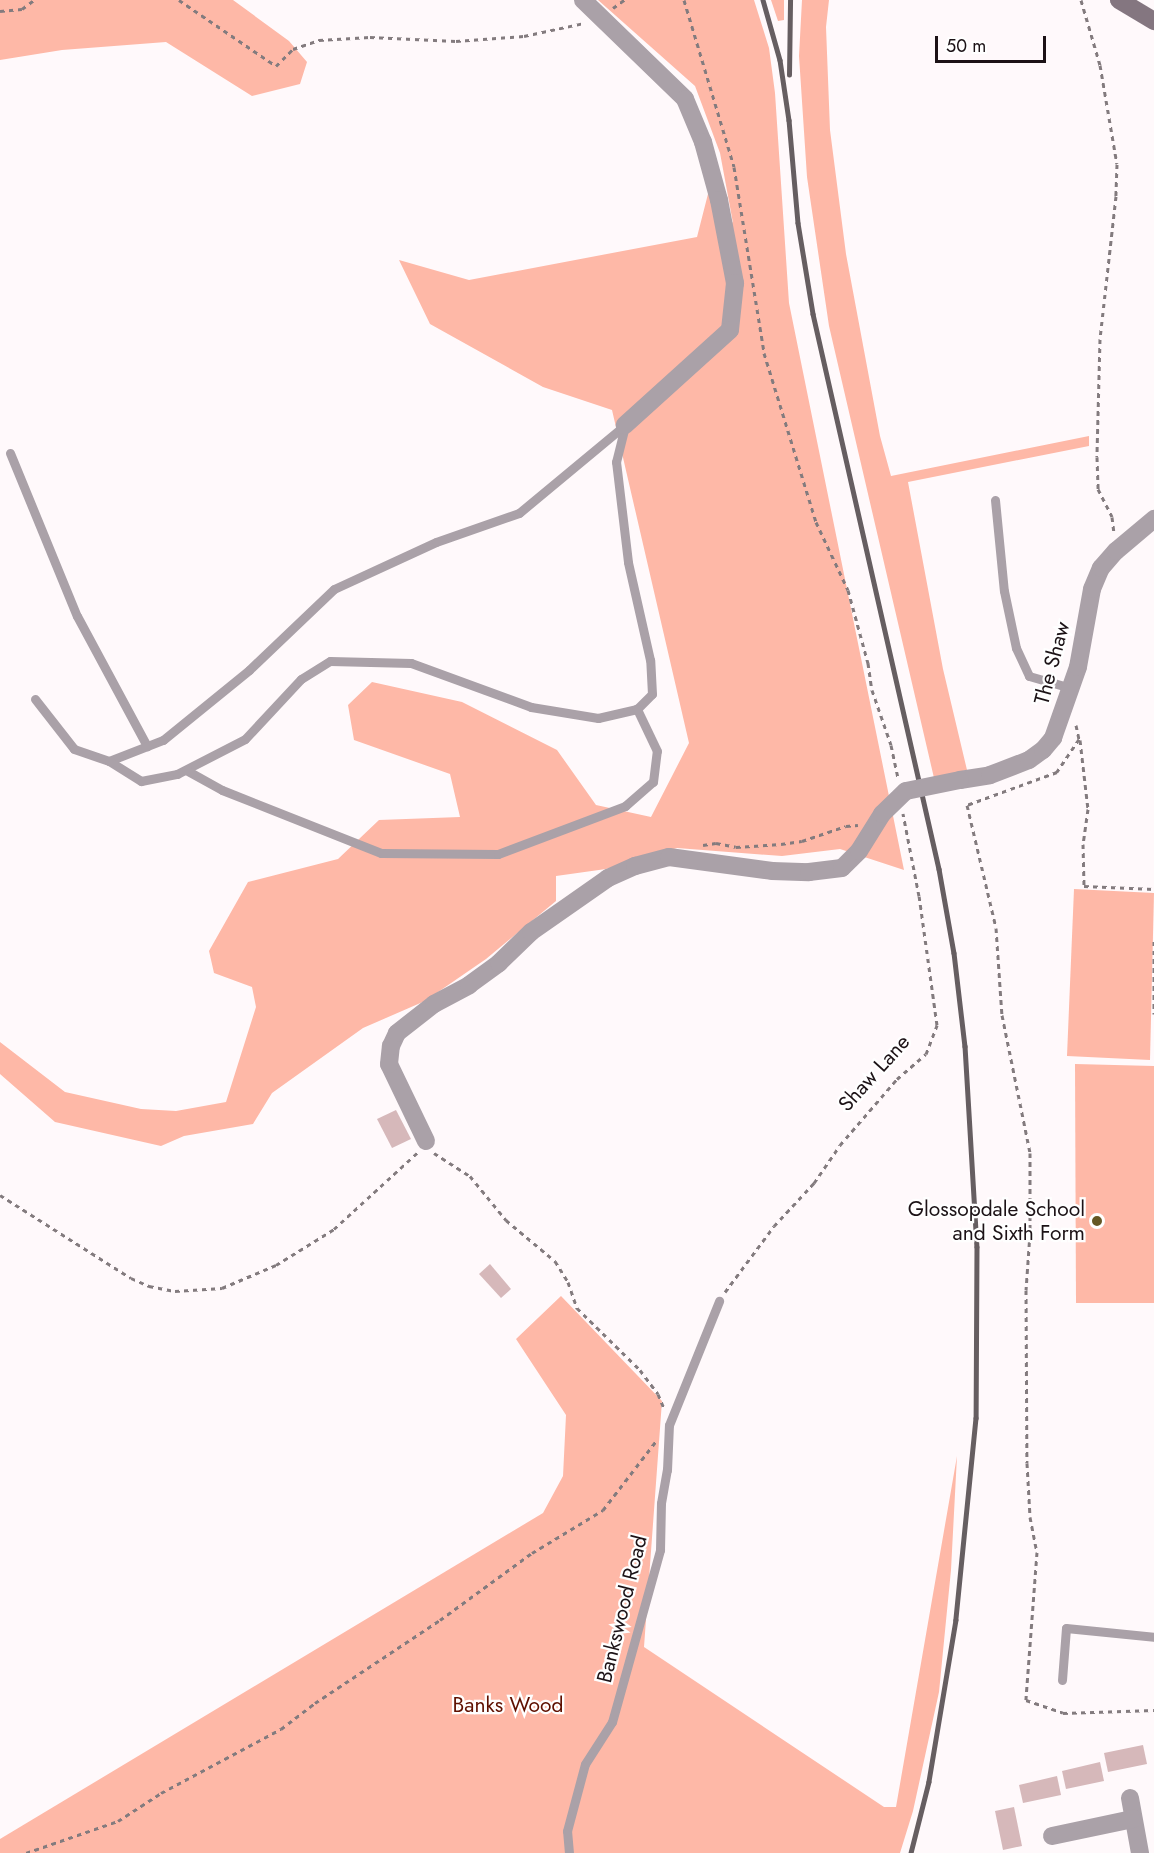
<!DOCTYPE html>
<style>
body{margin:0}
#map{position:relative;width:1154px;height:1853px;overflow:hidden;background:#fff9fb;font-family:Jost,sans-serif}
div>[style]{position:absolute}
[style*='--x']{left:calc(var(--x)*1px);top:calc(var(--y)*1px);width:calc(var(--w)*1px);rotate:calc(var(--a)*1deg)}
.green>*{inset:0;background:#feb8a7}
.building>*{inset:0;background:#d6b8ba}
.path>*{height:3px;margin-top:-1.5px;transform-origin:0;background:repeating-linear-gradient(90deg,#837b7e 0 4.5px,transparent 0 9px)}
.lane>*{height:9px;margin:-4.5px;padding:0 4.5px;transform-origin:4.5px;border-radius:4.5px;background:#aaa1a8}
.street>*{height:18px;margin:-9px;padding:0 9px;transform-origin:9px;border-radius:9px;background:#aaa1a8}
.secondary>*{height:18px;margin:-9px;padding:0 9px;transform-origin:9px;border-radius:9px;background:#847680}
.rail>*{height:4.5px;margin:-2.25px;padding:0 2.25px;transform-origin:2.25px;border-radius:2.25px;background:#665e61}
.street-bridge>*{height:18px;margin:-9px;padding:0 9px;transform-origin:9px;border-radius:9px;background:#aaa1a8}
.dots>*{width:16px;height:16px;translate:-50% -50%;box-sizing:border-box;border:3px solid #fff;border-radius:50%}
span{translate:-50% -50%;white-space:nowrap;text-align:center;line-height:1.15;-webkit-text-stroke:4.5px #fff;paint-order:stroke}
.street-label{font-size:21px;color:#1c1216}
.poi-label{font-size:21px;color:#1c1216}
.right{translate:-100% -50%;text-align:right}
.park-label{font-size:21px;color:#5f1000}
.scale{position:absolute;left:935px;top:36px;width:111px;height:27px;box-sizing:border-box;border:3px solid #1c1216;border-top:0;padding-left:8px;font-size:18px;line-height:21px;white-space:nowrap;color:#1c1216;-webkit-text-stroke:4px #fff;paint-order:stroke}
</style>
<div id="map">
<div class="green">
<div style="clip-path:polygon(0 0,233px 0,289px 41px,307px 62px,300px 84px,252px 96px,166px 42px,62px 50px,0 60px)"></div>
<div style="clip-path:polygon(598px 0,754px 0,769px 48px,775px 93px,789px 303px,904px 870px,840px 849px,782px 856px,677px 848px,606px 869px,556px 876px,556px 901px,486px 959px,425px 1001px,363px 1028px,272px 1093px,253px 1124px,184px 1136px,161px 1146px,55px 1122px,0 1074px,0 1042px,65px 1092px,141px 1109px,176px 1111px,226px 1102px,256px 1007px,252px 987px,214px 973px,209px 951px,248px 882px,338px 859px,379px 820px,460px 817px,450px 774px,354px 740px,348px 705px,372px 682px,462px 702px,557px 750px,596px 805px,651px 817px,689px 743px,612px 410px,543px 387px,430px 324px,399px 260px,469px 280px,697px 237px,709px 190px,733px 223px,720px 153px,695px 86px)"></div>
<div style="clip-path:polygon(771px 0,784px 0,784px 20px,778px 21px)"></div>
<div style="clip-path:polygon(802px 0,829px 0,826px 27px,830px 130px,846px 254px,880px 436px,891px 476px,1089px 436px,1089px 446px,908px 482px,943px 669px,967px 770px,934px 778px,829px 326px,807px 177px,799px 56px)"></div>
<div style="clip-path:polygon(1074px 889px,1154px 893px,1150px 1060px,1067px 1056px)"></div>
<div style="clip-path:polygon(1075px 1064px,1154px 1066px,1154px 1303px,1076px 1303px)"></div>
<div style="clip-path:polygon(561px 1296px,662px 1401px,644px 1647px,884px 1807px,896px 1807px,957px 1456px,951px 1570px,939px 1692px,913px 1811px,900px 1853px,0 1853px,0 1839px,543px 1513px,563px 1476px,566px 1415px,516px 1339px)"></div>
</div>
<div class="building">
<div style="clip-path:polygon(396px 1110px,411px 1139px,392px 1148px,377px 1119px)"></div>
<div style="clip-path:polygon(490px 1264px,511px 1289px,501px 1298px,479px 1274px)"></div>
<div style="clip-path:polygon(1143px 1745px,1147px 1764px,1108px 1772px,1104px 1753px)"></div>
<div style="clip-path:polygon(1100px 1762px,1104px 1781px,1066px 1789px,1062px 1771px)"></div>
<div style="clip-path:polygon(1057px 1776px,1061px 1795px,1023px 1803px,1019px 1785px)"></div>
<div style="clip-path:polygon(1014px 1807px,1022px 1846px,1003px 1850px,995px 1811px)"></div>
</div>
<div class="path">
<div style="--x:179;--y:0;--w:117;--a:34.2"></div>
<div style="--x:276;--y:66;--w:24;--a:-45"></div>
<div style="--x:293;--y:49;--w:28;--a:-19"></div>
<div style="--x:319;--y:40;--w:51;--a:-3.4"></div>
<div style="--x:370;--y:37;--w:86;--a:2.7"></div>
<div style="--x:456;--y:41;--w:68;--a:-4.2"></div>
<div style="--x:524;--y:36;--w:61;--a:-12.2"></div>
<div style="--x:684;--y:0;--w:174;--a:73.3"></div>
<div style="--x:734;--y:167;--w:188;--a:80.8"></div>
<div style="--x:764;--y:353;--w:177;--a:72.9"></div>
<div style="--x:816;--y:522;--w:75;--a:64.8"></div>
<div style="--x:848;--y:590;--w:76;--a:74.7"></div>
<div style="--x:868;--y:663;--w:27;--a:82"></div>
<div style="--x:872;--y:690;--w:58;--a:70.9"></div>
<div style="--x:891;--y:745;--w:34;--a:78"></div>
<div style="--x:1081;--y:0;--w:68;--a:73.7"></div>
<div style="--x:1100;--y:65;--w:100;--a:80.3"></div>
<div style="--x:1117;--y:164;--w:32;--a:92"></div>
<div style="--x:1116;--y:196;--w:144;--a:96.4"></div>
<div style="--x:1100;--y:339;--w:118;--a:91.5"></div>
<div style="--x:1097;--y:457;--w:32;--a:88"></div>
<div style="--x:1098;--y:489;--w:31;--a:63"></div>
<div style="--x:1112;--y:517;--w:16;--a:83"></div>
<div style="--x:613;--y:8;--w:14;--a:-36"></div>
<div style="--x:0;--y:11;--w:22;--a:-5"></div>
<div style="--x:22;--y:9;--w:15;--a:-37"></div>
<div style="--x:1076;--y:725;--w:14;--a:78"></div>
<div style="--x:1079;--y:739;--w:40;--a:124"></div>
<div style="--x:1057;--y:772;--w:96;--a:159.9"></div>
<div style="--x:967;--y:805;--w:126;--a:76.7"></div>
<div style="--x:996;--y:928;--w:87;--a:86.1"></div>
<div style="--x:1002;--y:1015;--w:141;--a:78.5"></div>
<div style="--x:1030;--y:1153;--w:80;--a:90"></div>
<div style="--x:1030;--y:1233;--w:57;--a:94"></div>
<div style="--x:1026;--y:1290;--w:173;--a:89.7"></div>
<div style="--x:1027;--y:1463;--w:54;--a:86.8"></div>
<div style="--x:1030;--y:1517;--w:36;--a:79"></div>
<div style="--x:1037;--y:1552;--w:148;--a:94.3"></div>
<div style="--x:1026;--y:1700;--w:39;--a:19"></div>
<div style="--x:1063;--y:1713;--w:91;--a:-1.9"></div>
<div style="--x:1080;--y:740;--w:69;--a:83.4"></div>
<div style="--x:1088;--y:809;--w:35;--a:98"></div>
<div style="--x:1083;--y:844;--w:42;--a:88.6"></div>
<div style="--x:1084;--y:886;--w:70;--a:2.5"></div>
<div style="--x:703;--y:845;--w:13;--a:-9"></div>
<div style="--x:716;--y:843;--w:20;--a:11"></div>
<div style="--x:736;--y:847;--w:45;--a:-3.8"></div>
<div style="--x:781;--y:844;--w:21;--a:-8"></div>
<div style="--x:802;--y:841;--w:46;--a:-18.8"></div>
<div style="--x:846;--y:826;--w:12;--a:-5"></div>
<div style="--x:1154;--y:941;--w:73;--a:90"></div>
<div style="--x:434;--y:1153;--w:43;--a:32.6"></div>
<div style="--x:470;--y:1176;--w:57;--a:50.7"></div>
<div style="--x:506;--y:1220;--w:64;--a:39.9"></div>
<div style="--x:555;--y:1261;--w:25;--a:58"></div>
<div style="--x:568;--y:1282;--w:28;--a:71"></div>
<div style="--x:577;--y:1308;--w:88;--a:44.5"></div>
<div style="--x:640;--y:1370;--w:30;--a:53"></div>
<div style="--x:658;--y:1394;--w:15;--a:67"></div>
<div style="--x:0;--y:1195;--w:155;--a:32.4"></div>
<div style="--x:131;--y:1278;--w:20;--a:24"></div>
<div style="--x:149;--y:1286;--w:26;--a:11"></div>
<div style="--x:175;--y:1291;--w:47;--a:-3.7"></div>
<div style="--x:222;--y:1288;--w:59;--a:-23.1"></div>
<div style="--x:276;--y:1265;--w:68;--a:-31.8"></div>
<div style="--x:334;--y:1229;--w:114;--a:-42.5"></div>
<div style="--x:725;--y:1292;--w:82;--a:-53.4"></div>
<div style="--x:774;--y:1226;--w:59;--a:-47.1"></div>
<div style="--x:814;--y:1183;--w:46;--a:-55.6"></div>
<div style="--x:840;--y:1145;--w:87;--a:-49.2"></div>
<div style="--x:897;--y:1079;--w:38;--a:-41"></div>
<div style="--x:926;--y:1054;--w:31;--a:-69"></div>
<div style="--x:937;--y:1025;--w:130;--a:-97.9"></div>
<div style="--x:919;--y:896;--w:84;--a:-101"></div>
<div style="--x:26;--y:1853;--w:97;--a:-19.2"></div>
<div style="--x:118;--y:1821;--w:51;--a:-33.1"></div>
<div style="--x:161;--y:1793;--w:136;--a:-28.1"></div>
<div style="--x:281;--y:1729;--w:43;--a:-37.4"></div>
<div style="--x:315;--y:1703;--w:150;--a:-33.6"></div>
<div style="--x:440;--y:1620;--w:114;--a:-36.1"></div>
<div style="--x:532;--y:1553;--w:83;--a:-31.2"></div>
<div style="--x:603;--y:1510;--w:88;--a:-52.4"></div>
</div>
<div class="lane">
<div style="--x:10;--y:453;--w:176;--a:67.7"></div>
<div style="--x:77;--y:616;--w:148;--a:61.7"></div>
<div style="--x:995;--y:500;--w:91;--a:84.4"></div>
<div style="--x:1004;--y:591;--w:58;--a:78.1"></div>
<div style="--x:1016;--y:648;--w:31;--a:65"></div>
<div style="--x:1029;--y:676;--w:44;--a:15.9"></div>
<div style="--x:35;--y:699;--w:63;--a:52"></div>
<div style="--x:74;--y:749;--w:37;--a:19"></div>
<div style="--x:109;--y:761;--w:58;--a:-21.3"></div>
<div style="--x:163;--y:740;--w:111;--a:-39.1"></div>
<div style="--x:249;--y:670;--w:117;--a:-43.6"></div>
<div style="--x:334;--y:589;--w:112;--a:-24.7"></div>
<div style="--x:436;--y:542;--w:88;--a:-19.3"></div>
<div style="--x:519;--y:513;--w:138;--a:-39.7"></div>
<div style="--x:109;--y:761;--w:38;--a:32"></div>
<div style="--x:141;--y:781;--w:37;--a:-11"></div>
<div style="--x:177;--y:774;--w:76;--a:-27.2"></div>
<div style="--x:245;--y:739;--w:82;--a:-47"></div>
<div style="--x:301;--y:679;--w:34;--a:-32"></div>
<div style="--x:330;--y:661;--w:81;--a:1.4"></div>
<div style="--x:411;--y:663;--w:128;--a:20.1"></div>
<div style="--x:531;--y:707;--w:68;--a:9.3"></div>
<div style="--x:598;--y:718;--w:40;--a:-13"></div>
<div style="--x:637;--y:709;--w:21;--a:-45"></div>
<div style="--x:652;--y:694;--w:34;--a:-93"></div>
<div style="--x:650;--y:660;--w:100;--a:-102.7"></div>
<div style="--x:628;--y:562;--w:101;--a:-96.8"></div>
<div style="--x:616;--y:462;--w:38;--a:-76"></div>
<div style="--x:186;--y:770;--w:41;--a:29.1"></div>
<div style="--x:222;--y:790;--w:171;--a:21.6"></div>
<div style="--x:381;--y:853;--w:117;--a:0.5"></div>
<div style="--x:498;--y:854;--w:136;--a:-20.7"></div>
<div style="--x:625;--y:806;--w:37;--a:-41"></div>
<div style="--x:653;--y:782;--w:31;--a:-83"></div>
<div style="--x:657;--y:751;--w:47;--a:-115.5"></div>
<div style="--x:1062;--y:1680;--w:52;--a:-85.6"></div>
<div style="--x:1066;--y:1628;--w:88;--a:5.8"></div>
<div style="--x:569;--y:1853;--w:22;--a:-95"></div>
<div style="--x:567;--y:1831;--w:69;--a:-75"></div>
<div style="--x:585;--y:1764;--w:50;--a:-57.3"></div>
<div style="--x:612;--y:1722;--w:179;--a:-74.4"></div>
<div style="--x:660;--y:1550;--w:47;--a:-88.8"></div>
<div style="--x:661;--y:1503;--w:34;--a:-80"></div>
<div style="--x:667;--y:1470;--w:45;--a:-87.5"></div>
<div style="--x:669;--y:1425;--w:134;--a:-68"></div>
</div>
<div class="street">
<div style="--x:583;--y:0;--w:142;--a:44.1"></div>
<div style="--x:685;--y:99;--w:47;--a:67.3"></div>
<div style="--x:703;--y:142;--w:60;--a:74.6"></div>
<div style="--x:719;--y:200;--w:85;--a:79.1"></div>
<div style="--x:735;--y:283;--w:47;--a:96.1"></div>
<div style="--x:730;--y:330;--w:142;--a:137.9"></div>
<div style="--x:960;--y:780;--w:30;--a:-9"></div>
<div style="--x:990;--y:775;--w:42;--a:-21"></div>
<div style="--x:1029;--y:760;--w:17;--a:-36"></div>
<div style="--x:1043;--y:750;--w:16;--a:-50"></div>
<div style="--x:1053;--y:738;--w:75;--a:-70.6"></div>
<div style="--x:1078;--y:667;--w:79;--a:-79.8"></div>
<div style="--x:1092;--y:589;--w:23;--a:-67"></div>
<div style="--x:1101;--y:568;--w:23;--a:-49"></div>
<div style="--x:1116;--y:551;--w:50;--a:-40.1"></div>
<div style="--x:426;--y:1141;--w:85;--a:-115.7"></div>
<div style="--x:389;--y:1064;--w:18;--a:-84"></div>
<div style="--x:391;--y:1046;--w:14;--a:-65"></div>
<div style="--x:397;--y:1033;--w:47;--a:-38.1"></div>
<div style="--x:434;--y:1004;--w:40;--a:-28"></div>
<div style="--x:469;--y:985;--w:37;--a:-36"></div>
<div style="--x:499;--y:963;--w:45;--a:-44.1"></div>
<div style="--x:531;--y:932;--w:94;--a:-35"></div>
<div style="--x:608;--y:878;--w:30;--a:-24"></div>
<div style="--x:635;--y:866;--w:35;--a:-15"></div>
<div style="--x:669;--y:857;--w:104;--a:7.7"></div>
<div style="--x:772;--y:871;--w:37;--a:2"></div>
<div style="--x:809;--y:872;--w:33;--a:-7"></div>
<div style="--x:842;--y:868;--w:24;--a:-45"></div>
<div style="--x:859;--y:851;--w:44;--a:-58.1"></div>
<div style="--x:882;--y:814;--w:33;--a:-44"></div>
<div style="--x:1130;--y:1798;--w:56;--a:79.7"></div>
<div style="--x:1052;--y:1836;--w:83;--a:-11.9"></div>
</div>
<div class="secondary">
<div style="--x:1119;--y:0;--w:41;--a:31"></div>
</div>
<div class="rail">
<div style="--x:763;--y:0;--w:62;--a:74.2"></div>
<div style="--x:780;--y:60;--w:61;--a:81.5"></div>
<div style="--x:789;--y:120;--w:103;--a:85"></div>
<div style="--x:798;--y:223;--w:92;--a:80.6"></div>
<div style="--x:813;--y:314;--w:569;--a:77.21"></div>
<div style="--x:939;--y:869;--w:85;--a:79.9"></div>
<div style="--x:954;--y:953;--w:94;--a:83.3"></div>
<div style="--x:965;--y:1046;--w:201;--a:86.6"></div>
<div style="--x:977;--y:1247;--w:171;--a:90.3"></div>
<div style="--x:976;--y:1418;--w:203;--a:95.7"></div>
<div style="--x:956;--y:1620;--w:164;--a:99.5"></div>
<div style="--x:929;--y:1782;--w:73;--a:104.2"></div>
<div style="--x:789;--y:75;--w:75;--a:-89.2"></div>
</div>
<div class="street-bridge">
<div style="--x:906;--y:791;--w:55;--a:-11.5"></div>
</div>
<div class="dots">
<div style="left:1097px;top:1221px;background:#655724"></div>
</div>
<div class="street-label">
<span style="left:1052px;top:663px;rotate:-75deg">The Shaw</span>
<span style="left:874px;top:1073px;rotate:-48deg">Shaw Lane</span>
<span style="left:622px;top:1609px;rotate:-76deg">Bankswood Road</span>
</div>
<div class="poi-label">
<span class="right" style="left:1085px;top:1221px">Glossopdale School<br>and Sixth Form</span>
</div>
<div class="park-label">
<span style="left:508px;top:1705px">Banks Wood</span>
</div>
<div class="scale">50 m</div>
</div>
